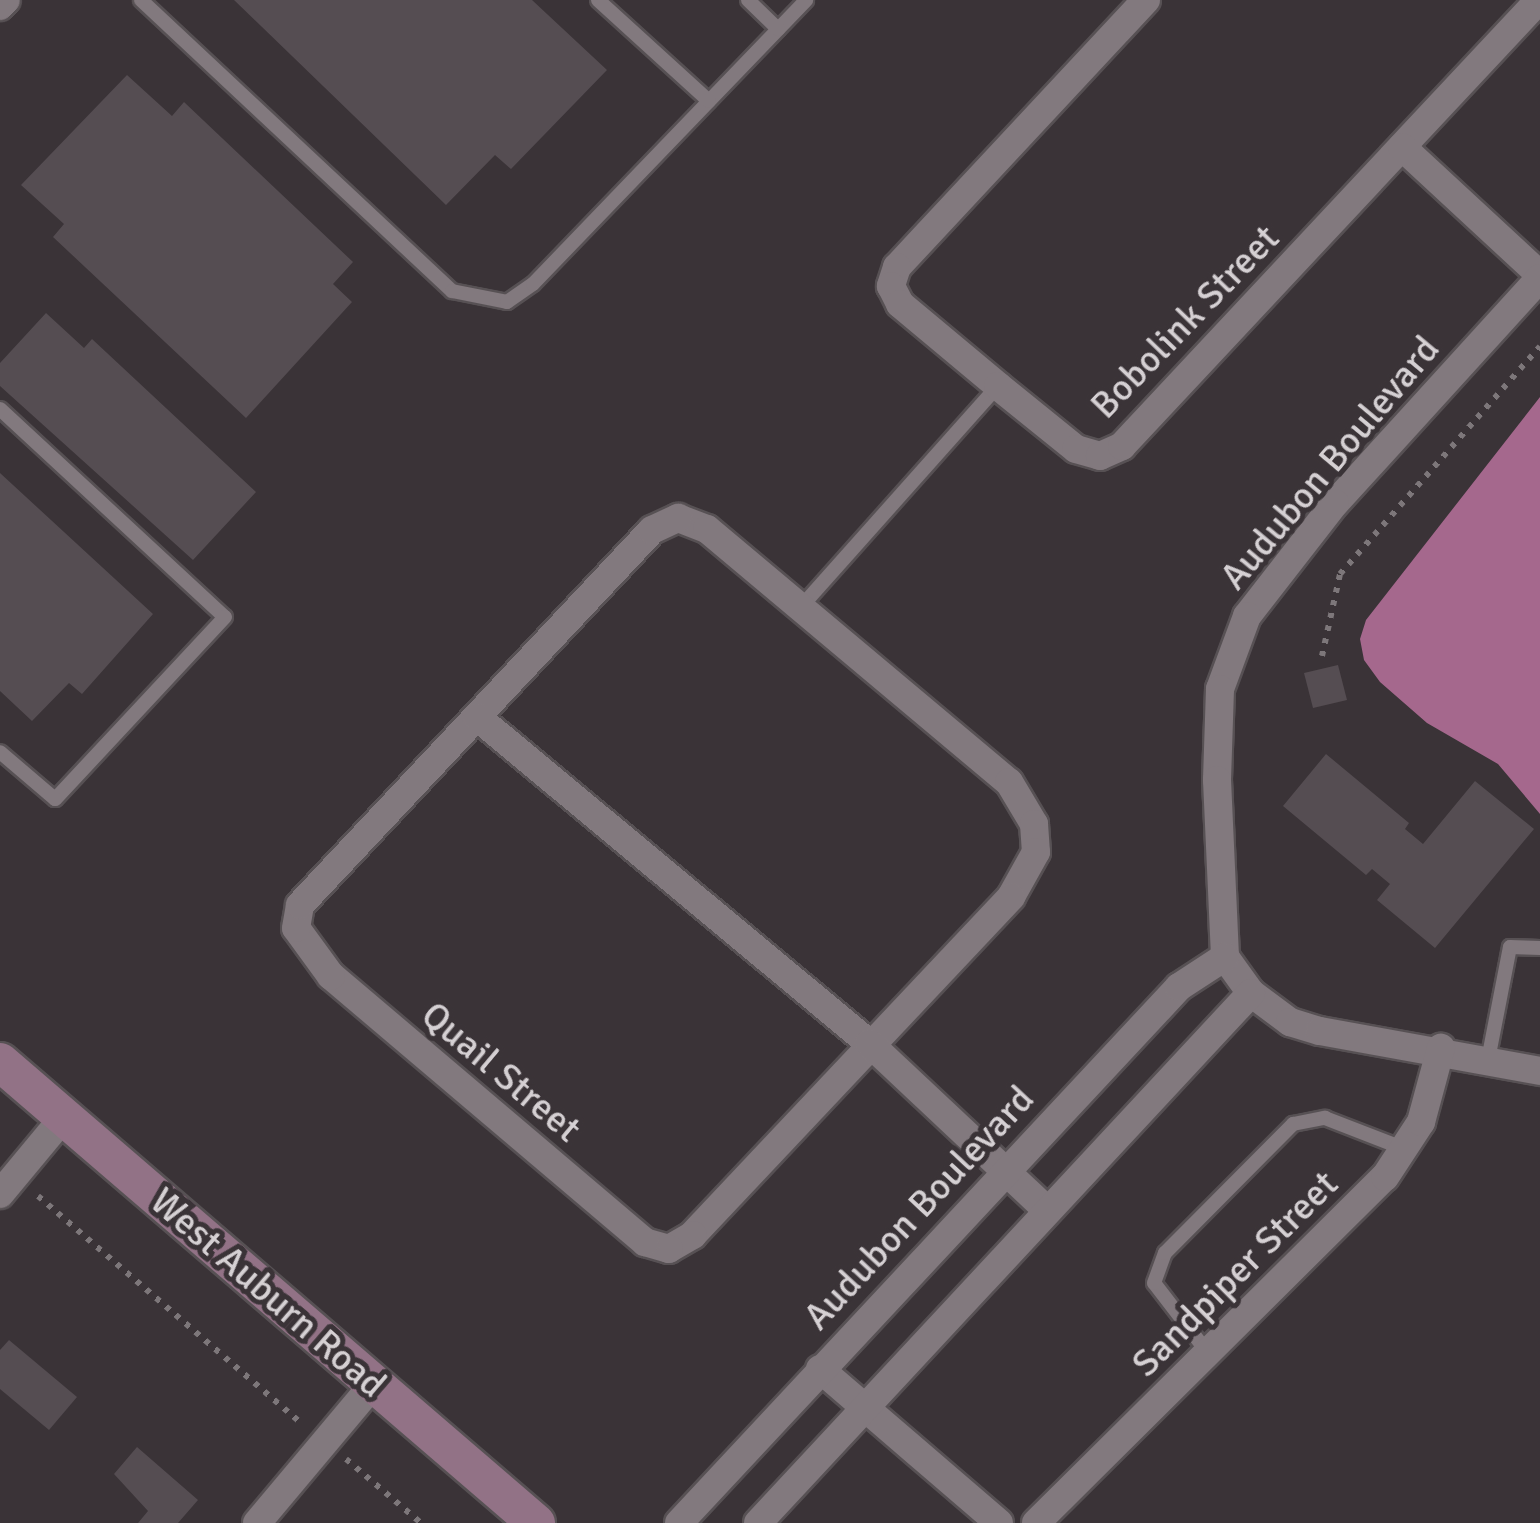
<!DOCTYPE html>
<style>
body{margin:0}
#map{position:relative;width:1540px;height:1523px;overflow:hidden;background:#3a3337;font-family:Signika,sans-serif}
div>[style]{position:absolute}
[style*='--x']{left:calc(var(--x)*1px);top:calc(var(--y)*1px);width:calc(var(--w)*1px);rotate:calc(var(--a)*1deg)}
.water>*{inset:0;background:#a5688d}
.building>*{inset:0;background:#554d52}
.path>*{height:6px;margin-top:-3px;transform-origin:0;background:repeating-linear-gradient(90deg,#7d777a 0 5px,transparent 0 13px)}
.roads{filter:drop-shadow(2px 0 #575154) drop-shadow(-2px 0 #575154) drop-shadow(0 2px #575154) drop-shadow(0 -2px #575154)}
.lane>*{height:14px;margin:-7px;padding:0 7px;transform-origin:7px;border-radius:7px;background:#82797e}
.street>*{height:28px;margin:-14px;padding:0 14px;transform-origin:14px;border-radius:14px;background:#82797e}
.secondary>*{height:38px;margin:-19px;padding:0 19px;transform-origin:19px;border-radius:19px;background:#927286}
span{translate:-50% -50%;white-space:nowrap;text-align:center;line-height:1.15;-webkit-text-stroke:10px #3a3337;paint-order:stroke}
.street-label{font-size:38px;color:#d5d0d3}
</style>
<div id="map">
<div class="water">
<div style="clip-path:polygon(1540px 397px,1540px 814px,1498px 764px,1427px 723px,1380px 682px,1364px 660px,1360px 639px,1366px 620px)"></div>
</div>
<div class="building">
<div style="clip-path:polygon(234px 0,532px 0,607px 70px,511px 169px,495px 155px,446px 205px)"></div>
<div style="clip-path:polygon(127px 75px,172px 116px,184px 102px,353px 262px,333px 284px,352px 302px,246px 418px,53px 237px,64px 224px,21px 185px)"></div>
<div style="clip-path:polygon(46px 313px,84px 348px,92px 339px,256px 492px,193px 560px,0 386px,0 363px)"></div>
<div style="clip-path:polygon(0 473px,153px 614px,82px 694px,69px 683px,32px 721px,0 691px)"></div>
<div style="clip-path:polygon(1338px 665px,1347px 700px,1313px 708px,1304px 673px)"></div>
<div style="clip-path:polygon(1326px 754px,1409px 823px,1405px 829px,1423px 844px,1475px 781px,1534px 829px,1435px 948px,1377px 900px,1390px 884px,1372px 869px,1366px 875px,1283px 806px)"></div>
<div style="clip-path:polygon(9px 1340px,77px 1397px,49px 1430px,0 1389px,0 1350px)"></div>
<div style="clip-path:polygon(137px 1447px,198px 1500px,178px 1523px,138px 1523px,148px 1511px,114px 1474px)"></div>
</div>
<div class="path">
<div style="--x:1322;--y:656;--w:84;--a:-77.6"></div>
<div style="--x:1340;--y:574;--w:303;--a:-48.7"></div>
<div style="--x:38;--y:1196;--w:347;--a:40.8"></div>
<div style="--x:346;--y:1459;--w:99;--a:40.5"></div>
</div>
<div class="roads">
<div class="lane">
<div style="--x:141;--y:0;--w:426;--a:43.1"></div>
<div style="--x:452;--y:291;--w:56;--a:11.3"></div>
<div style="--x:507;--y:302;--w:32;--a:-35"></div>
<div style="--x:533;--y:284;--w:394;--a:-46.1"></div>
<div style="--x:598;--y:0;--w:150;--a:42.3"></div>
<div style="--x:748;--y:0;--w:42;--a:44"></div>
<div style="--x:0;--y:409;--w:306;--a:42.8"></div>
<div style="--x:225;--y:617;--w:249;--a:133"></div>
<div style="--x:55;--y:799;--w:72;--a:-139.5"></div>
<div style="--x:800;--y:608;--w:297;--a:-48.3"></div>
<div style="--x:1488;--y:1060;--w:115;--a:-79"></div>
<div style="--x:1510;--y:947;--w:30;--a:2"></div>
<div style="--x:1208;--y:1353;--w:88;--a:-127.6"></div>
<div style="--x:1154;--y:1283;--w:32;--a:-70"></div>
<div style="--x:1165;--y:1253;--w:182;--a:-45.2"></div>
<div style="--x:1293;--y:1124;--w:33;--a:-11"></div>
<div style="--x:1325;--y:1118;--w:86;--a:21.2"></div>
</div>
<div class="street">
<div style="--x:1146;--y:0;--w:365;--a:133"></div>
<div style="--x:897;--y:267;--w:20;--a:108"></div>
<div style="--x:891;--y:286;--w:20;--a:63"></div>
<div style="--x:900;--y:304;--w:128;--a:39.9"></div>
<div style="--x:998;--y:386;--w:100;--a:38.9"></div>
<div style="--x:1076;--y:449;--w:25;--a:16"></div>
<div style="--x:1100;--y:456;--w:24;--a:-24"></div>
<div style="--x:1122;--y:446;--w:611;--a:-46.92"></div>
<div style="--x:0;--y:6;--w:8;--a:-45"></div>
<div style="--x:1402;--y:147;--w:188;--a:42.8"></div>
<div style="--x:1540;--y:278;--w:304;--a:132.3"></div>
<div style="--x:1335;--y:503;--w:143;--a:127.9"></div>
<div style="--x:1247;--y:616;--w:78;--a:110.3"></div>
<div style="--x:1220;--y:689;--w:91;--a:91.9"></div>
<div style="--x:1217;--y:780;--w:177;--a:87.4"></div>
<div style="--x:1225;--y:957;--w:44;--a:54.2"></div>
<div style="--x:1251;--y:993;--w:49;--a:36.6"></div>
<div style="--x:1290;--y:1022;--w:31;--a:17"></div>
<div style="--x:1320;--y:1031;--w:224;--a:10.3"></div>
<div style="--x:678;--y:518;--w:31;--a:21"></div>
<div style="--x:707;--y:529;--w:394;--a:40"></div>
<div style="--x:1009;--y:782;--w:49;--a:59.2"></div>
<div style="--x:1034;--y:824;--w:28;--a:86"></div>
<div style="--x:1036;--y:852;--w:51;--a:119.1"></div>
<div style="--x:1011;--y:897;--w:464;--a:133.3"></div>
<div style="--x:693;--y:1235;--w:28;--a:150"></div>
<div style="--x:669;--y:1249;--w:25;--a:-164"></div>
<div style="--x:645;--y:1242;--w:412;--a:-139.7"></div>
<div style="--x:331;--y:976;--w:59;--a:-126.1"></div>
<div style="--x:296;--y:928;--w:23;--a:-80"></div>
<div style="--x:300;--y:905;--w:514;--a:-46.81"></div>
<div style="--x:652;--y:530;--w:29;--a:-25"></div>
<div style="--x:477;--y:717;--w:510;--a:39.75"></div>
<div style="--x:869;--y:1043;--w:245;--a:43.2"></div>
<div style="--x:0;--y:1194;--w:100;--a:-50.3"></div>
<div style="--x:820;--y:1369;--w:236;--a:40.7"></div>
<div style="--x:257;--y:1523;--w:180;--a:-50"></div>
<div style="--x:679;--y:1523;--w:733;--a:-46.99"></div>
<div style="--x:1179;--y:987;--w:55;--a:-33.1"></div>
<div style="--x:758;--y:1523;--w:724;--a:-47.07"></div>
<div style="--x:1036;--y:1523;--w:491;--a:-44.8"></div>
<div style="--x:1385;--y:1177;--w:66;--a:-56.8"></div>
<div style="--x:1421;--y:1122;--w:77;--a:-74.9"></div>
</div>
<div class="secondary">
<div style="--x:0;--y:1062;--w:707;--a:40.7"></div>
</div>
</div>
<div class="street-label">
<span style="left:1185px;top:322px;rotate:-46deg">Bobolink Street</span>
<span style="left:1330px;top:463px;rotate:-50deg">Audubon Boulevard</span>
<span style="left:501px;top:1072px;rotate:40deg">Quail Street</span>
<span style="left:919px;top:1208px;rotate:-47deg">Audubon Boulevard</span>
<span style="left:1235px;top:1274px;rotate:-45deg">Sandpiper Street</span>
<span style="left:268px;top:1293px;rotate:41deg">West Auburn Road</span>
</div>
</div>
